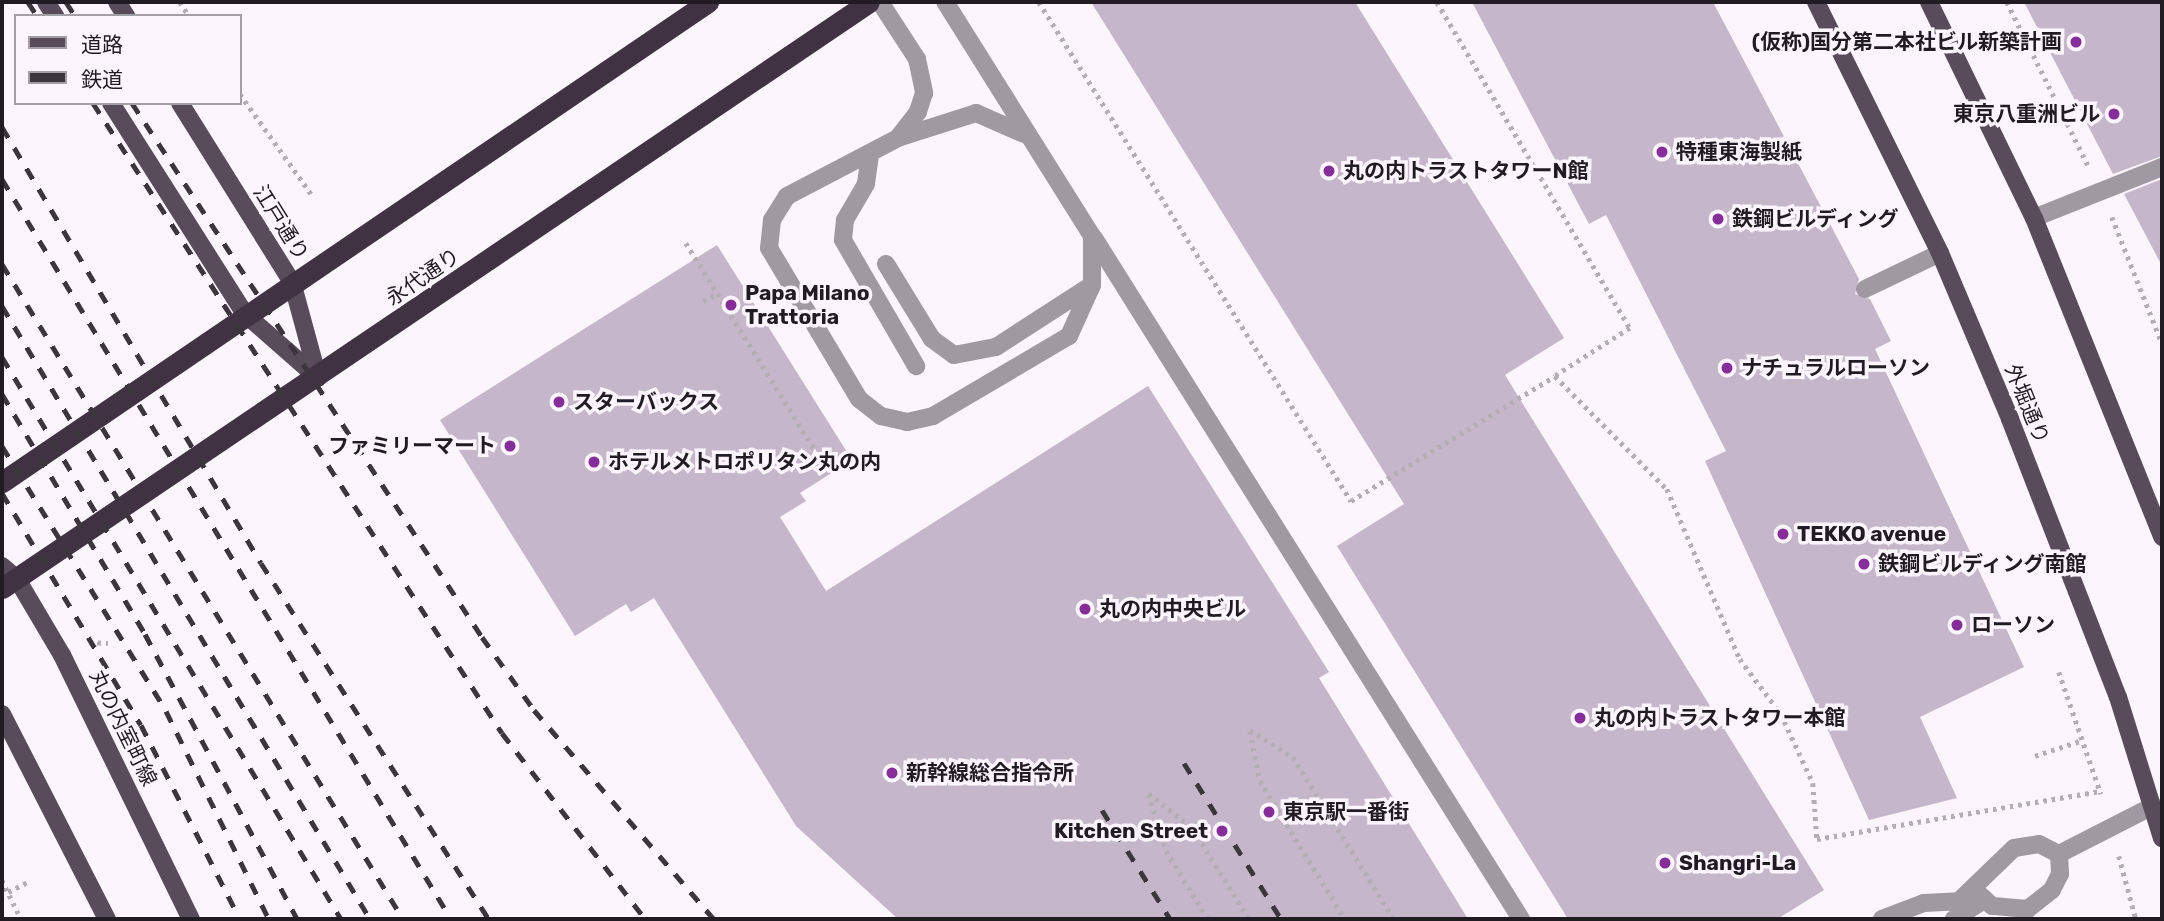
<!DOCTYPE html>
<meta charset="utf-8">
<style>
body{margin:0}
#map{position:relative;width:2164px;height:921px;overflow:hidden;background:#fcf5fd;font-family:Rubik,"Noto Sans JP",sans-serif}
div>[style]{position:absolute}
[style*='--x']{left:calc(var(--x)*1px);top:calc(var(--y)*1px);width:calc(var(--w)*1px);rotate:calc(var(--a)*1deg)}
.building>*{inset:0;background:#c6b6ca}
.path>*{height:4.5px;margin-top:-2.25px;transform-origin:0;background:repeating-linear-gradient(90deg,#b4adb5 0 3.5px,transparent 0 8.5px)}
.minor>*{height:18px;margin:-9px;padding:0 9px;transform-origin:9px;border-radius:9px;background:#a099a1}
.major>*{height:18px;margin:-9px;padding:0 9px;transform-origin:9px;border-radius:9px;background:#584c5b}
.highway>*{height:21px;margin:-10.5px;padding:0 10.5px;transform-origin:10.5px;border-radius:10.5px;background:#403243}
.rail>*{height:5px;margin-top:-2.5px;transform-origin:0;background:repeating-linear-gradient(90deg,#3c353d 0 12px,transparent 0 24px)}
.dots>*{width:19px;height:19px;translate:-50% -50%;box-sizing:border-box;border:4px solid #fcf5fd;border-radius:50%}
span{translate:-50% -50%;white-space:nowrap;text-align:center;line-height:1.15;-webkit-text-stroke:7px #fcf5fd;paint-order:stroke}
.poi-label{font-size:21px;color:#211b23;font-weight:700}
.right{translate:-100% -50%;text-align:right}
.left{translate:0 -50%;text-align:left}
.street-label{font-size:21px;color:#211b23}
.frame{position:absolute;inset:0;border:4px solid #211b23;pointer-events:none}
.legend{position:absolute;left:14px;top:14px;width:228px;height:91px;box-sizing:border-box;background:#fcf5fd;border:2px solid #a49ea6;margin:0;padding:9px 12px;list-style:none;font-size:21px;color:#211b23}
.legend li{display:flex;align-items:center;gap:14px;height:35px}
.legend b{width:35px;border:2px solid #a49ea6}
</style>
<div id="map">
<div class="building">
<div style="clip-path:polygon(1091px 2px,1355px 2px,1564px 338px,1505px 375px,1824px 890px,1777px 919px,1568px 919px,1337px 546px,1404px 504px)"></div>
<div style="clip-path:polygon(1472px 2px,1713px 2px,1859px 279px,1855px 294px,1870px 299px,1891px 341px,1875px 349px,2024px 667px,1920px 717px,1957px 798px,1869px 820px,1705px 461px,1726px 451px,1606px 215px,1589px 224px)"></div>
<div style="clip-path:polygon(2024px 2px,2162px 2px,2162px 156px,2113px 174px)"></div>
<div style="clip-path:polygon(2162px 179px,2162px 266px,2124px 194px)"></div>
<div style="clip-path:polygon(717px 245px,852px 460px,800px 493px,806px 501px,780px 517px,826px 591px,1148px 386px,1329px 672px,1319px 678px,1468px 919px,898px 919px,796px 826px,654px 598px,631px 612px,626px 604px,575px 636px,440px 420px)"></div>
</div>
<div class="path">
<div style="--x:180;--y:2;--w:17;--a:57"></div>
<div style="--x:1039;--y:2;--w:589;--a:57.98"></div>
<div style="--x:1351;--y:501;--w:239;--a:-31.5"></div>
<div style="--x:1555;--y:376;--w:159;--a:45.3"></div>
<div style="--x:1667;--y:489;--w:185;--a:66.8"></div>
<div style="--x:1740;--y:659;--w:69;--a:53.3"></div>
<div style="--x:1781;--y:714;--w:76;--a:65.1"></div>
<div style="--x:1813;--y:783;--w:56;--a:85.9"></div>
<div style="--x:1817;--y:839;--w:288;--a:-9.6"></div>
<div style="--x:1437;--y:2;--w:379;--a:59.4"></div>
<div style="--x:1630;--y:328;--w:89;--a:147.4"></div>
<div style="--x:2007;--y:2;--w:182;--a:63.6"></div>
<div style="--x:240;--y:94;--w:124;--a:54.5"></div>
<div style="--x:2112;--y:217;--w:136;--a:68.4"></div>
<div style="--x:686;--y:243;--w:272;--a:58.1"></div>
<div style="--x:703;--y:301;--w:17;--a:-28"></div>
<div style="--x:89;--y:642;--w:19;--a:3"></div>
<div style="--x:2059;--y:672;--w:129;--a:71"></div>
<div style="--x:1250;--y:730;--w:51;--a:32.1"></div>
<div style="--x:1293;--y:757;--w:191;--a:58.1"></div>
<div style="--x:1250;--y:731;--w:51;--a:78.7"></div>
<div style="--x:1260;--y:781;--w:162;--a:58.4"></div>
<div style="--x:2035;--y:756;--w:51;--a:-18.4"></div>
<div style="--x:1149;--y:793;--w:57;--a:39.3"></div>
<div style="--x:1193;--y:829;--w:106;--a:58.1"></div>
<div style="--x:1149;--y:794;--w:59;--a:73.4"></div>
<div style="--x:1166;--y:851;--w:80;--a:58.3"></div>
<div style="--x:2119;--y:856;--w:65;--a:74.9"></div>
<div style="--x:2;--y:880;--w:43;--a:64"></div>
<div style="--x:8;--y:892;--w:25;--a:-27"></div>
</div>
<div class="minor">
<div style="--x:880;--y:2;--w:68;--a:57"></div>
<div style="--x:917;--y:59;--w:35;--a:78"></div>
<div style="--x:924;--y:93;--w:20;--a:108"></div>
<div style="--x:918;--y:112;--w:33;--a:128"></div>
<div style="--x:898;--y:138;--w:125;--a:152.4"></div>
<div style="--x:787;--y:196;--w:28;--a:122"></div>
<div style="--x:772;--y:220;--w:28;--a:96"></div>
<div style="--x:769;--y:248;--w:176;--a:59.2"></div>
<div style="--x:859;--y:399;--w:28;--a:38"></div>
<div style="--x:881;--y:416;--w:27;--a:13"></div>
<div style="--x:907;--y:422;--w:27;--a:-13"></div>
<div style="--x:933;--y:416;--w:158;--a:-30.5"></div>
<div style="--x:1069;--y:336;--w:56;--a:-65.7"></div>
<div style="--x:1092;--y:285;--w:49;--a:-90"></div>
<div style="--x:1092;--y:236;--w:276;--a:-122.1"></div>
<div style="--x:901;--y:137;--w:79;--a:-17.7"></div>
<div style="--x:976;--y:113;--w:52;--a:23.6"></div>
<div style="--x:870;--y:155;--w:29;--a:98"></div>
<div style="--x:866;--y:184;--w:42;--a:120.3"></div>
<div style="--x:845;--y:220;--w:20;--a:96"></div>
<div style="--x:843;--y:240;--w:146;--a:59.9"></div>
<div style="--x:2034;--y:218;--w:138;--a:-21.7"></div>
<div style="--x:1094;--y:238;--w:804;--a:57.91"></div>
<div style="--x:886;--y:264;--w:88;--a:58.5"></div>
<div style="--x:932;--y:339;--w:27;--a:36"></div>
<div style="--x:954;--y:355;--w:43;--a:-10.8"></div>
<div style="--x:996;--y:347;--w:114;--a:-32.9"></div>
<div style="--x:1865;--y:289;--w:83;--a:-25.6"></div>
<div style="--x:2059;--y:854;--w:106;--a:-27.1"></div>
<div style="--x:1882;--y:919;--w:45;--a:-20.9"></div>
<div style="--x:1924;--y:903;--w:35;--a:-3"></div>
<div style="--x:1959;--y:901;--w:76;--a:-43.9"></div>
<div style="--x:2014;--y:848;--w:25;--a:-9"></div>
<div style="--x:2039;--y:844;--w:22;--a:27"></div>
<div style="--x:2059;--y:854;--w:20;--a:87"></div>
<div style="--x:2060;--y:874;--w:18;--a:117"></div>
<div style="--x:2052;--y:890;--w:31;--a:142"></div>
<div style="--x:2028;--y:909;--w:36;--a:-175"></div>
<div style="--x:1992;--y:906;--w:23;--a:-137"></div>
<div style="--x:1954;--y:919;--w:34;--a:-32"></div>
</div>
<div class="major">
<div style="--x:46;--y:2;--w:17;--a:57"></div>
<div style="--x:117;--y:2;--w:17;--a:57"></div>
<div style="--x:1816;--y:2;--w:280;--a:63.7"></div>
<div style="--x:1940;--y:253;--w:180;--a:67.1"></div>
<div style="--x:2010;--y:419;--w:298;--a:68.8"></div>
<div style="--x:2118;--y:697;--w:148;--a:72.7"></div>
<div style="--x:1929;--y:2;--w:240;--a:64.1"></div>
<div style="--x:2034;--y:218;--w:344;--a:68.1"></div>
<div style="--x:111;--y:103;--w:250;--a:57.6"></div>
<div style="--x:245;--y:314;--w:97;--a:41.2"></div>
<div style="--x:180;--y:103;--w:211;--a:58"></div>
<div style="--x:292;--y:282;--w:99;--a:74.8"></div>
<div style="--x:2;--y:566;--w:20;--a:41"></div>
<div style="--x:17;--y:579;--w:88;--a:59.4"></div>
<div style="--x:62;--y:655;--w:294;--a:64"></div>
<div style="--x:2;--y:714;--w:230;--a:62.9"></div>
</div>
<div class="highway">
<div style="--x:2;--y:482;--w:854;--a:-34.21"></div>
<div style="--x:2;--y:588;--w:1046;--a:-34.05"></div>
</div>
<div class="rail">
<div style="--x:28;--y:2;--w:17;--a:57"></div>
<div style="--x:66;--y:2;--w:17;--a:57"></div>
<div style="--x:93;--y:103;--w:751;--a:57.01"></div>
<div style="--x:502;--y:733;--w:235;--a:52.4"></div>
<div style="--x:132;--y:103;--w:638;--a:56.76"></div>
<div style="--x:482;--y:637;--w:90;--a:54.5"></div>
<div style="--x:534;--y:710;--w:276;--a:49.3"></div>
<div style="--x:2;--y:127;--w:507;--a:59.29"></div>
<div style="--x:261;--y:563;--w:423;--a:57.4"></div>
<div style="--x:2;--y:179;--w:866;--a:58.75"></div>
<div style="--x:2;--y:264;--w:768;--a:58.52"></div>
<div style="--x:2;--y:306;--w:715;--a:59.02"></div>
<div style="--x:2;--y:357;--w:656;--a:58.9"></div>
<div style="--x:2;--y:394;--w:279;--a:59.2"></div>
<div style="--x:145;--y:634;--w:323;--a:61.9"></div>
<div style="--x:2;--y:446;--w:312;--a:58.2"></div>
<div style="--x:166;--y:711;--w:232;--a:63.7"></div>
<div style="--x:2;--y:493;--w:270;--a:59.1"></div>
<div style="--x:141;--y:725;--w:218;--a:63"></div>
<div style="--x:1184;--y:763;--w:184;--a:58.1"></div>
<div style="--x:1102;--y:810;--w:128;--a:58"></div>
</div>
<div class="dots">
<div style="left:2076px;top:42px;background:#852d99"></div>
<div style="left:2114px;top:114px;background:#852d99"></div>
<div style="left:1662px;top:152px;background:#852d99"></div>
<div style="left:1329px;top:171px;background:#852d99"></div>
<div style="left:1718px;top:219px;background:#852d99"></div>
<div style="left:731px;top:305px;background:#852d99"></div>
<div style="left:1727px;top:368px;background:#852d99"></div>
<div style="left:559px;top:402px;background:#852d99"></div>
<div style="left:510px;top:446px;background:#852d99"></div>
<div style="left:594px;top:462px;background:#852d99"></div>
<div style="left:1783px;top:534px;background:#852d99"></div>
<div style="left:1864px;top:564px;background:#852d99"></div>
<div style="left:1085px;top:609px;background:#852d99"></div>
<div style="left:1957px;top:625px;background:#852d99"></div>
<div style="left:1580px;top:718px;background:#852d99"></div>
<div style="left:892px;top:773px;background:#852d99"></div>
<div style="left:1269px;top:812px;background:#852d99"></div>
<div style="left:1222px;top:831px;background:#852d99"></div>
<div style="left:1665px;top:863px;background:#852d99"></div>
</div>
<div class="poi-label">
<span class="right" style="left:2062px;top:42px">(仮称)国分第二本社ビル新築計画</span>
<span class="right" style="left:2100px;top:114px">東京八重洲ビル</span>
<span class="left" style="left:1676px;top:152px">特種東海製紙</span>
<span class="left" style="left:1343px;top:171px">丸の内トラストタワーN館</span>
<span class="left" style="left:1732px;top:219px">鉄鋼ビルディング</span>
<span class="left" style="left:745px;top:305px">Papa Milano<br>Trattoria</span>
<span class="left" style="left:1741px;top:368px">ナチュラルローソン</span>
<span class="left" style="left:573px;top:402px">スターバックス</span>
<span class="right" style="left:496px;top:446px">ファミリーマート</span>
<span class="left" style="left:608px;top:462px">ホテルメトロポリタン丸の内</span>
<span class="left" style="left:1797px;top:534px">TEKKO avenue</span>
<span class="left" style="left:1878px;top:564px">鉄鋼ビルディング南館</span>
<span class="left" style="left:1099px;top:609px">丸の内中央ビル</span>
<span class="left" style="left:1971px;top:625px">ローソン</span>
<span class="left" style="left:1594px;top:718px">丸の内トラストタワー本館</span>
<span class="left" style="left:906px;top:773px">新幹線総合指令所</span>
<span class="left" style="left:1283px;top:812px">東京駅一番街</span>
<span class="right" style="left:1208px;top:831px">Kitchen Street</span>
<span class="left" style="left:1679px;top:863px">Shangri-La</span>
</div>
<div class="street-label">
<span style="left:281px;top:223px;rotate:58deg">江戸通り</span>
<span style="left:423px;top:277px;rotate:-34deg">永代通り</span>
<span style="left:2027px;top:404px;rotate:68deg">外堀通り</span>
<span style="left:123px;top:728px;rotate:64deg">丸の内室町線</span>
</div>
<div class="frame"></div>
<ul class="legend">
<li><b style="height:9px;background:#584c5b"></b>道路</li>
<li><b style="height:9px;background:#3c353d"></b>鉄道</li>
</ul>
</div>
